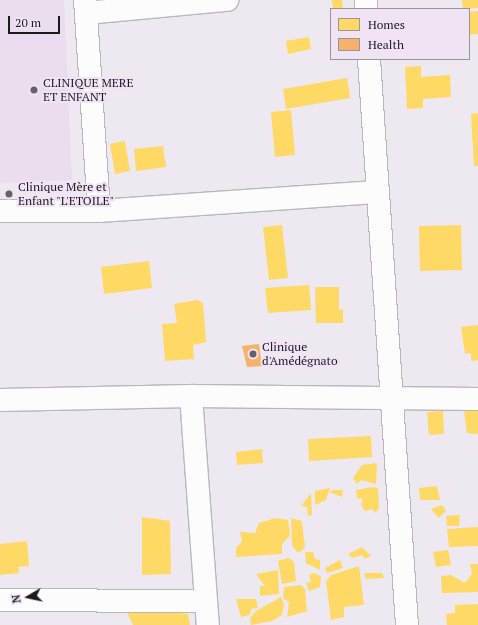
<!DOCTYPE html>
<meta charset="utf-8">
<style>
body{margin:0}
#map{position:relative;width:478px;height:625px;overflow:hidden;background:#eee8f0;font-family:"PT Serif",serif}
div>[style]{position:absolute}
[style*='--x']{left:calc(var(--x)*1px);top:calc(var(--y)*1px);width:calc(var(--w)*1px);rotate:calc(var(--a)*1deg)}
.built>*{inset:0;background:#eadeee}
.homes>*{inset:0;background:#ffd966}
.health>*{inset:0;background:#f6b26b}
.roads{filter:drop-shadow(1px 0 #bbb6bc) drop-shadow(-1px 0 #bbb6bc) drop-shadow(0 1px #bbb6bc) drop-shadow(0 -1px #bbb6bc)}
.minor>*{height:22px;margin:-11px;padding:0 11px;transform-origin:11px;border-radius:11px;background:#fcfcfd}
.dots>*{width:11px;height:11px;translate:-50% -50%;box-sizing:border-box;border:2px solid #f0e4f4;border-radius:50%}
span{translate:-50% -50%;white-space:nowrap;text-align:center;line-height:1.15;-webkit-text-stroke:4px #f0e4f4;paint-order:stroke}
.poi-label{font-size:12px;color:#1d191f}
.left{translate:0 -50%;text-align:left}
.legend{position:absolute;left:330px;top:8px;width:140px;height:52px;box-sizing:border-box;background:#f0e4f4;border:1px solid #9c939f;margin:0;padding:5px 7px;list-style:none;font-size:12px;color:#1d191f}
.legend li{display:flex;align-items:center;gap:8px;height:20px}
.legend b{width:20px;border:1px solid #9c939f}
.north{position:absolute;left:8px;top:577px;width:40px;height:40px;-webkit-text-stroke:3px #f0e4f4;paint-order:stroke;rotate:261deg;font-size:11px;font-weight:700;line-height:16px;text-align:center;color:#1d191f}
.north::after{content:'';display:block;margin:auto;width:14px;height:18px;background:#1d191f;clip-path:polygon(50% 0,100% 100%,50% 72%,0 100%)}
.scale{position:absolute;left:8px;top:16px;width:52px;height:18px;box-sizing:border-box;border:2px solid #1d191f;border-top:0;padding-left:5px;font-size:12px;line-height:14px;white-space:nowrap;color:#1d191f;-webkit-text-stroke:3px #f0e4f4;paint-order:stroke}
</style>
<div id="map">
<div class="built">
<div style="clip-path:polygon(0 0,64px 0,72px 180px,0 183px)"></div>
</div>
<div class="homes">
<div style="clip-path:polygon(332px 0,342px 0,343px 9px,333px 9px)"></div>
<div style="clip-path:polygon(462px 0,478px 0,478px 8px,463px 9px)"></div>
<div style="clip-path:polygon(478px 11px,478px 34px,469px 35px,469px 12px)"></div>
<div style="clip-path:polygon(309px 37px,311px 49px,288px 54px,286px 41px)"></div>
<div style="clip-path:polygon(421px 66px,421px 77px,450px 75px,451px 97px,423px 99px,423px 108px,407px 109px,405px 67px)"></div>
<div style="clip-path:polygon(347px 78px,350px 98px,286px 109px,283px 89px)"></div>
<div style="clip-path:polygon(291px 110px,295px 155px,275px 157px,271px 112px)"></div>
<div style="clip-path:polygon(478px 113px,478px 166px,474px 166px,471px 114px)"></div>
<div style="clip-path:polygon(125px 141px,130px 171px,115px 174px,110px 144px)"></div>
<div style="clip-path:polygon(163px 146px,166px 167px,136px 171px,134px 149px)"></div>
<div style="clip-path:polygon(282px 225px,288px 278px,269px 280px,263px 227px)"></div>
<div style="clip-path:polygon(461px 225px,462px 270px,420px 271px,419px 226px)"></div>
<div style="clip-path:polygon(149px 261px,152px 288px,104px 294px,101px 267px)"></div>
<div style="clip-path:polygon(309px 285px,311px 310px,268px 313px,265px 288px)"></div>
<div style="clip-path:polygon(315px 287px,339px 287px,339px 310px,343px 309px,343px 323px,316px 323px)"></div>
<div style="clip-path:polygon(197px 300px,203px 303px,206px 342px,193px 345px,194px 359px,165px 361px,162px 324px,177px 323px,174px 304px)"></div>
<div style="clip-path:polygon(478px 325px,478px 360px,471px 361px,471px 353px,465px 354px,461px 327px)"></div>
<div style="clip-path:polygon(443px 411px,444px 434px,429px 435px,427px 412px)"></div>
<div style="clip-path:polygon(464px 411px,478px 411px,478px 434px,467px 433px)"></div>
<div style="clip-path:polygon(371px 436px,372px 457px,309px 461px,308px 439px)"></div>
<div style="clip-path:polygon(262px 449px,263px 463px,237px 465px,236px 452px)"></div>
<div style="clip-path:polygon(377px 463px,376px 484px,361px 480px,357px 484px,353px 478px,362px 465px)"></div>
<div style="clip-path:polygon(437px 486px,440px 500px,420px 500px,419px 488px)"></div>
<div style="clip-path:polygon(372px 487px,378px 488px,379px 509px,375px 513px,372px 509px,365px 511px,361px 505px,363px 499px,357px 498px,356px 490px)"></div>
<div style="clip-path:polygon(330px 488px,326px 500px,315px 505px,315px 491px)"></div>
<div style="clip-path:polygon(333px 490px,343px 490px,342px 497px,329px 492px)"></div>
<div style="clip-path:polygon(311px 493px,312px 515px,308px 516px,307px 507px,301px 506px)"></div>
<div style="clip-path:polygon(442px 505px,446px 511px,439px 518px,431px 509px)"></div>
<div style="clip-path:polygon(460px 515px,459px 526px,447px 526px,446px 516px)"></div>
<div style="clip-path:polygon(142px 517px,170px 521px,171px 574px,142px 575px)"></div>
<div style="clip-path:polygon(275px 518px,288px 520px,290px 536px,282px 544px,282px 554px,236px 557px,236px 548px,242px 541px,240px 532px,255px 533px,259px 523px)"></div>
<div style="clip-path:polygon(291px 518px,302px 521px,305px 548px,298px 553px,292px 546px)"></div>
<div style="clip-path:polygon(478px 527px,478px 546px,449px 547px,447px 529px)"></div>
<div style="clip-path:polygon(27px 541px,29px 566px,18px 567px,19px 573px,0 575px,0 544px)"></div>
<div style="clip-path:polygon(362px 547px,371px 556px,364px 559px,363px 555px,352px 558px,348px 554px)"></div>
<div style="clip-path:polygon(448px 550px,451px 565px,436px 567px,433px 552px)"></div>
<div style="clip-path:polygon(305px 552px,313px 552px,315px 559px,320px 560px,320px 570px,306px 563px)"></div>
<div style="clip-path:polygon(289px 558px,294px 562px,296px 581px,282px 584px,278px 561px)"></div>
<div style="clip-path:polygon(340px 560px,343px 568px,327px 573px,325px 568px)"></div>
<div style="clip-path:polygon(470px 564px,478px 564px,478px 592px,442px 593px,441px 576px,451px 575px,465px 583px,472px 574px)"></div>
<div style="clip-path:polygon(359px 566px,364px 605px,344px 607px,344px 617px,331px 620px,326px 581px,331px 575px)"></div>
<div style="clip-path:polygon(278px 570px,279px 594px,260px 596px,260px 586px,265px 586px,256px 574px)"></div>
<div style="clip-path:polygon(313px 573px,321px 576px,320px 587px,309px 591px,306px 583px,311px 582px,309px 575px)"></div>
<div style="clip-path:polygon(364px 573px,382px 573px,384px 578px,366px 579px)"></div>
<div style="clip-path:polygon(301px 585px,305px 589px,307px 611px,287px 617px,289px 602px,283px 598px,284px 587px)"></div>
<div style="clip-path:polygon(281px 597px,284px 605px,282px 615px,272px 621px,251px 625px,250px 618px,256px 611px)"></div>
<div style="clip-path:polygon(236px 599px,256px 599px,258px 608px,251px 609px,250px 615px,241px 617px)"></div>
<div style="clip-path:polygon(478px 604px,478px 625px,447px 625px,446px 614px,455px 613px,455px 605px)"></div>
<div style="clip-path:polygon(169px 608px,171px 612px,188px 614px,190px 625px,133px 625px,126px 610px)"></div>
</div>
<div class="health">
<div style="clip-path:polygon(259px 344px,262px 366px,247px 367px,242px 346px)"></div>
</div>
<div class="roads">
<div class="minor">
<div style="--x:85;--y:0;--w:211;--a:86.2"></div>
<div style="--x:366;--y:0;--w:9;--a:90"></div>
<div style="--x:86;--y:13;--w:142;--a:-5.3"></div>
<div style="--x:369;--y:59;--w:567;--a:86.16"></div>
<div style="--x:0;--y:211;--w:99;--a:0"></div>
<div style="--x:99;--y:211;--w:278;--a:-3.9"></div>
<div style="--x:191;--y:396;--w:230;--a:85.8"></div>
<div style="--x:0;--y:400;--w:191;--a:-1.2"></div>
<div style="--x:191;--y:396;--w:287;--a:0.6"></div>
<div style="--x:0;--y:600;--w:205;--a:0.3"></div>
</div>
</div>
<div class="dots">
<div style="left:34px;top:90px;background:#666168"></div>
<div style="left:9px;top:194px;background:#666168"></div>
<div style="left:253px;top:354px;background:#666168"></div>
</div>
<div class="poi-label">
<span class="left" style="left:43px;top:90px">CLINIQUE MERE<br>ET ENFANT</span>
<span class="left" style="left:18px;top:194px">Clinique Mère et<br>Enfant "L'ETOILE"</span>
<span class="left" style="left:262px;top:354px">Clinique<br>d'Amédégnato</span>
</div>
<ul class="legend">
<li><b style="height:11px;background:#ffd966"></b>Homes</li>
<li><b style="height:11px;background:#f6b26b"></b>Health</li>
</ul>
<div class="north">N</div>
<div class="scale">20 m</div>
</div>
